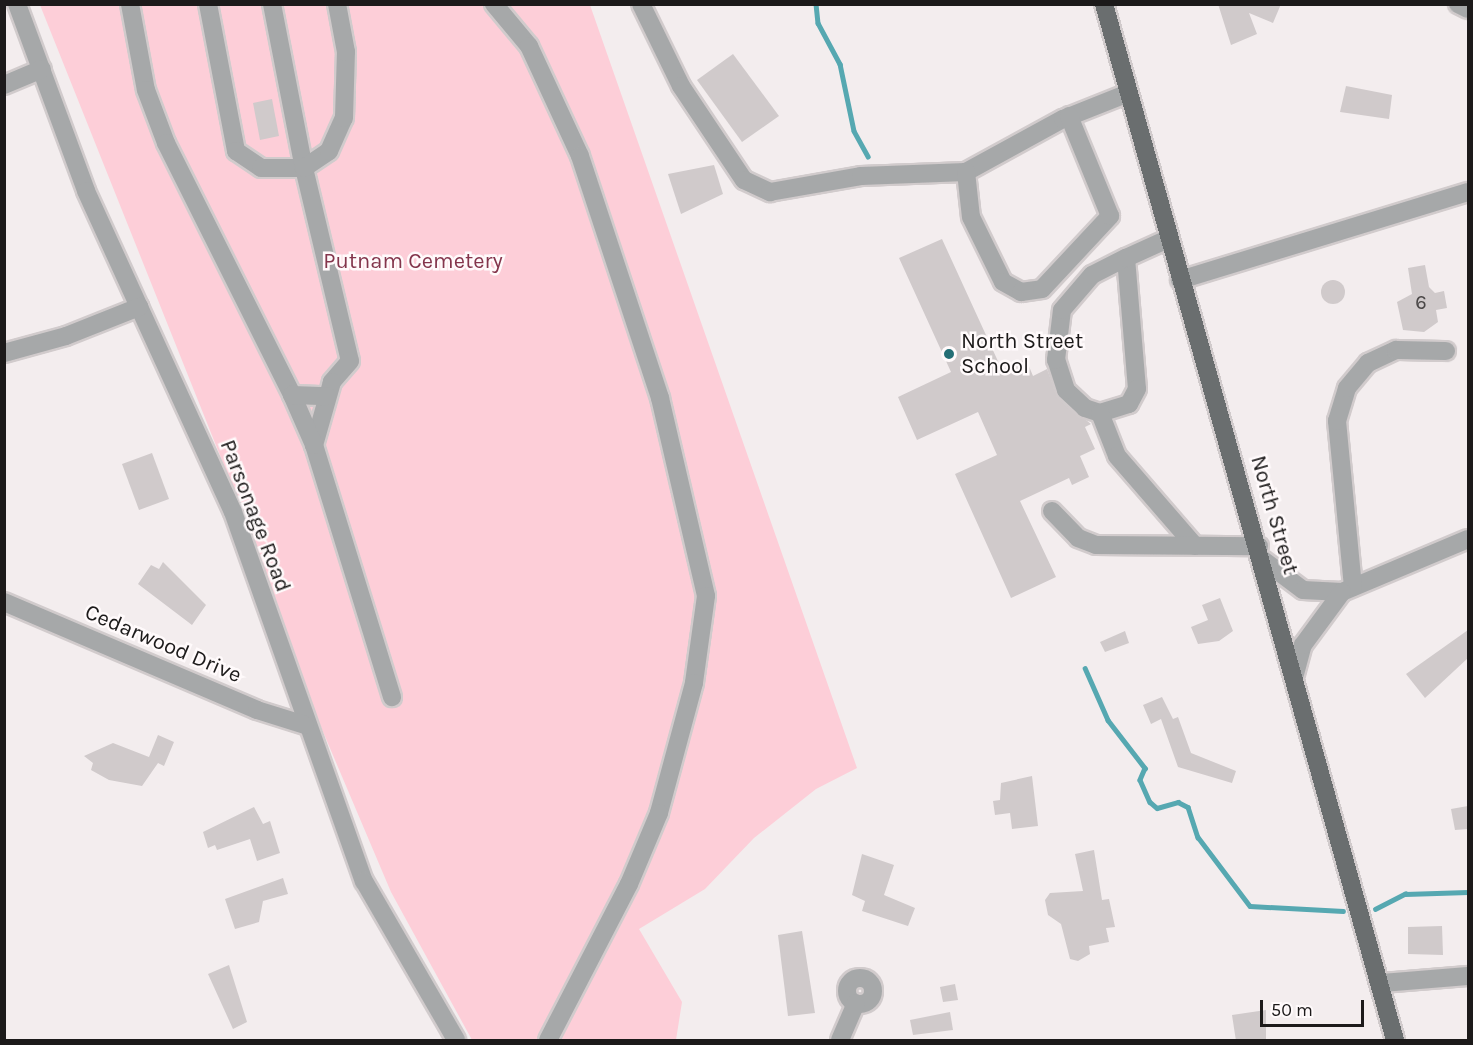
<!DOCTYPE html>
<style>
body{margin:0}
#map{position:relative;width:1473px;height:1045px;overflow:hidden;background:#f3edee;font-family:Karla,sans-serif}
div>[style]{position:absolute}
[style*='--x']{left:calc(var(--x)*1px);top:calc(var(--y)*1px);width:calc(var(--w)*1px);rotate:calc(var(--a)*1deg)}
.green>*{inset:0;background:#fdced8}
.stream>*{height:4.5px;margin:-2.25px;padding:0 2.25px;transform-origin:2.25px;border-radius:2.25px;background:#56a8b1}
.building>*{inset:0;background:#d0cacb}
.round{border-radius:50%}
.roads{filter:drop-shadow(2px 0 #d1cbcc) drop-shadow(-2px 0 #d1cbcc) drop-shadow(0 2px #d1cbcc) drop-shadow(0 -2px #d1cbcc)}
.minor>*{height:18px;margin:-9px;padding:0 9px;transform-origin:9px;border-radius:9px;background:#a6a8a9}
.minor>.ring{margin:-9px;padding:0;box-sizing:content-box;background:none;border:18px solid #a6a8a9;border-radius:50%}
.major>*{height:18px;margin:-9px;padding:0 9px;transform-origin:9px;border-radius:9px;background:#6a6e6f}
.dots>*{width:16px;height:16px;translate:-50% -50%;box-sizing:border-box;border:3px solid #fffafb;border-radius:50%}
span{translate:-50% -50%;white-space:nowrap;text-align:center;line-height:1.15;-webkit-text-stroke:5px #fffafb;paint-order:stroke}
.number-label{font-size:20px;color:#494646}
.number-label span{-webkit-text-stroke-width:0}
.park-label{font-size:22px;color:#84354c}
.poi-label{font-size:22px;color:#1c1a1a}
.left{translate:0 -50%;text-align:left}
.street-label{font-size:22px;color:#1c1a1a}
.frame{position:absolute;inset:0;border:6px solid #1c1a1a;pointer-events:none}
.scale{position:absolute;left:1260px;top:1000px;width:104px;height:27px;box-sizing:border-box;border:3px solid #1c1a1a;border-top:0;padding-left:8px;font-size:18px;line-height:21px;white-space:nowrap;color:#1c1a1a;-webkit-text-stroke:4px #fffafb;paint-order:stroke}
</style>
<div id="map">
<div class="green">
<div style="clip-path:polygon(40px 5px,590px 5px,857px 768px,816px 789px,754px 838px,705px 889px,639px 929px,682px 1002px,676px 1040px,472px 1040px,391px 892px,307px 694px,235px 493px)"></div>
</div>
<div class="stream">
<div style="--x:816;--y:4;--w:19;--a:84"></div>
<div style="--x:818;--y:23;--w:47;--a:61.8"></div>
<div style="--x:840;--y:64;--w:68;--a:78.2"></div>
<div style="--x:854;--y:131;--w:29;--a:61"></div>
<div style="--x:1085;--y:668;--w:57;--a:66.1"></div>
<div style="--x:1108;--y:720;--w:61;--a:52.4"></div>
<div style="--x:1145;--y:768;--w:13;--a:113"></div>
<div style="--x:1140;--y:780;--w:24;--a:66"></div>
<div style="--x:1150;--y:802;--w:9;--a:41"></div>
<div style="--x:1157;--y:808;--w:22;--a:-16"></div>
<div style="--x:1178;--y:802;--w:11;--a:27"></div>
<div style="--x:1188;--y:807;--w:32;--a:72"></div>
<div style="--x:1198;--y:837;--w:86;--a:53"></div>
<div style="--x:1250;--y:906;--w:93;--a:3.1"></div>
<div style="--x:1375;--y:909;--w:34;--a:-27"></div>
<div style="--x:1405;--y:894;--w:63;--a:-1.8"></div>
</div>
<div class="building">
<div style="clip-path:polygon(1218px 4px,1281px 4px,1273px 23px,1249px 13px,1257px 34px,1231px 45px)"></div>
<div style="clip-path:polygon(733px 54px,779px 116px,742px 142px,697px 80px)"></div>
<div style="clip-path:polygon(1346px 86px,1392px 95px,1389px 119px,1340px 112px)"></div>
<div style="clip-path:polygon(272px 99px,279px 136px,260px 140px,253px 103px)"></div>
<div style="clip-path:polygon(714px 165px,723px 194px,681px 214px,668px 174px)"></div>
<div style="clip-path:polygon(942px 239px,1002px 370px,1026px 359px,1033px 376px,1047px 369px,1058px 398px,1091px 424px,1085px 427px,1095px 449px,1080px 456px,1089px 477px,1072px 485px,1069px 478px,1020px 501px,1056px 577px,1011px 598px,955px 474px,997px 455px,978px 412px,917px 440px,898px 397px,951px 372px,899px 258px)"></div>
<div style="clip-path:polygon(1425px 265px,1429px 287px,1435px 293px,1444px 291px,1447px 308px,1436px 310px,1438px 322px,1424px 332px,1403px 330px,1397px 302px,1412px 294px,1408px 268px)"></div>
<div class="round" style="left:1321px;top:280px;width:24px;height:24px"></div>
<div style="clip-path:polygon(152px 453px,169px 499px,139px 510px,122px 464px)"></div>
<div style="clip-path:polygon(163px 562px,206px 605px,192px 625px,138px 584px,151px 565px,159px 569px)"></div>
<div style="clip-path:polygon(1220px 598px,1233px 631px,1219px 641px,1198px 644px,1191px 627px,1208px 620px,1202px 605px)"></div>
<div style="clip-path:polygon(1468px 630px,1468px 658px,1425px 698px,1406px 674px)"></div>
<div style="clip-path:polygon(1125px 631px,1129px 643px,1105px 652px,1100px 642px)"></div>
<div style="clip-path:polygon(1162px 697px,1173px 719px,1178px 717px,1191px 753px,1236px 771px,1232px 783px,1178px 767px,1161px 719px,1151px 724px,1143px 705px)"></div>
<div style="clip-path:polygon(158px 735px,174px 742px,164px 766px,158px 763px,142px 786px,109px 780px,91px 770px,93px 763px,84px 756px,113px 743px,149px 757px)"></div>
<div style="clip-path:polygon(1032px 776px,1038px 826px,1012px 829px,1010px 813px,995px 815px,993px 801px,1000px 800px,1001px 783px)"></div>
<div style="clip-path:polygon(1468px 806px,1468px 829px,1455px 830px,1451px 809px)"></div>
<div style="clip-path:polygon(254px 807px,263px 824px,270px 821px,280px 853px,257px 861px,250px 839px,217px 850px,215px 845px,208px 848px,203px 832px)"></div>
<div style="clip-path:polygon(1094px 850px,1102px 900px,1109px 899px,1115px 927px,1106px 928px,1109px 942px,1089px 946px,1090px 954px,1078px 961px,1070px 959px,1061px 924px,1048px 915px,1045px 900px,1050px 893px,1083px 891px,1075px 854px)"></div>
<div style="clip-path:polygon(862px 854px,894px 865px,884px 895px,915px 908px,908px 926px,862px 911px,865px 901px,852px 895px)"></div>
<div style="clip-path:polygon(283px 878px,288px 894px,263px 901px,259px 922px,235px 929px,225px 899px)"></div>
<div style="clip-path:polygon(1442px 926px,1443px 955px,1408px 954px,1408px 927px)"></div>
<div style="clip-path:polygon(802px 931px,815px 1013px,788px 1016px,778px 935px)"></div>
<div style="clip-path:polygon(229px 965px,247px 1022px,233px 1029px,208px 974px)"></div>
<div style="clip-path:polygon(955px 984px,958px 1000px,943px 1002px,940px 987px)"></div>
<div style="clip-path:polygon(1266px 1010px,1266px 1041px,1236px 1041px,1232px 1015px)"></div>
<div style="clip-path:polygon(950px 1012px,953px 1030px,913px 1035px,910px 1020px)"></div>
</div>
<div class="roads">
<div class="minor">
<div style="--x:17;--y:4;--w:199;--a:69.7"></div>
<div style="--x:86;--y:191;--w:353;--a:65.4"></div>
<div style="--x:233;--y:512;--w:392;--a:70.5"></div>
<div style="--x:364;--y:881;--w:184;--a:59.9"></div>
<div style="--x:130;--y:4;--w:87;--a:79.5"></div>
<div style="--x:146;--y:90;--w:57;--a:69.3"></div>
<div style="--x:166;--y:143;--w:282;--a:63.4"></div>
<div style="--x:208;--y:4;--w:150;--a:79.2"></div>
<div style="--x:236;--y:151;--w:30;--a:34"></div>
<div style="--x:261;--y:168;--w:43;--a:0"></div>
<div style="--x:304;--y:168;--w:198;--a:76.6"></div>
<div style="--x:350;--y:361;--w:28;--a:131"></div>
<div style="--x:332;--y:382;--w:66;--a:105.9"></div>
<div style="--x:314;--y:445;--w:264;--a:72.8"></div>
<div style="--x:272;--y:4;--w:167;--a:79"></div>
<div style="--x:304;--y:168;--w:30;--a:-34"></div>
<div style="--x:329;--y:151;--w:36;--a:-66"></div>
<div style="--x:344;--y:118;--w:66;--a:-88.3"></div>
<div style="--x:346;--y:52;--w:49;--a:-100.6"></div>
<div style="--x:494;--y:4;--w:55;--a:50.2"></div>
<div style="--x:529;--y:46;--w:121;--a:65.1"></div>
<div style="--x:580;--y:156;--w:255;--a:71.7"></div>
<div style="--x:660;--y:398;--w:203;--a:76.9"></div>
<div style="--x:706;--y:596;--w:88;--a:97.9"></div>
<div style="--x:694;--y:683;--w:135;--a:105.1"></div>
<div style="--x:659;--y:813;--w:77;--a:112.9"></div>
<div style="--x:629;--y:884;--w:176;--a:117.4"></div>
<div style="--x:641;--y:4;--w:91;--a:64"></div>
<div style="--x:681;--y:86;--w:113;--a:56.2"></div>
<div style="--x:744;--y:180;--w:29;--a:25"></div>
<div style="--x:770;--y:192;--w:92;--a:-10"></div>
<div style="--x:861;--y:176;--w:105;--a:-2.2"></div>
<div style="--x:966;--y:172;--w:111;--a:-28.7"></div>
<div style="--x:1063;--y:119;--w:68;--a:-21.6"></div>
<div style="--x:1458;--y:4;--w:11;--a:27"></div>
<div style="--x:4;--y:85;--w:41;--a:-22.8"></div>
<div style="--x:966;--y:172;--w:45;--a:83.7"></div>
<div style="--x:971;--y:217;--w:72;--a:63.8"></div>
<div style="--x:1003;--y:282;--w:21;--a:29"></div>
<div style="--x:1021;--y:292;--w:21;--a:-8"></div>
<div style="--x:1042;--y:289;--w:100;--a:-47"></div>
<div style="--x:1110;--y:216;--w:108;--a:-112.3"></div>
<div style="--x:1126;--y:258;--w:131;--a:85.2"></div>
<div style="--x:1137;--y:389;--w:17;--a:118"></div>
<div style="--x:1129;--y:404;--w:30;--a:163"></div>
<div style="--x:1100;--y:413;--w:16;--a:-162"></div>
<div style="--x:1085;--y:408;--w:26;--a:-137"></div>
<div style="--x:1066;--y:390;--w:32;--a:-108"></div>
<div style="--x:1056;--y:360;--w:50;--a:-83.2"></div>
<div style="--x:1062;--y:310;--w:46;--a:-49.4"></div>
<div style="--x:1092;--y:275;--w:38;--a:-27"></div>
<div style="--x:1126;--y:258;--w:46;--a:-24.3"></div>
<div style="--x:1180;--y:280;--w:301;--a:-17"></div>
<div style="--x:4;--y:353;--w:64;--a:-15.3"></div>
<div style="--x:66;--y:336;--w:79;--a:-21.7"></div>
<div style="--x:1100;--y:413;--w:46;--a:68.4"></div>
<div style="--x:1117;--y:456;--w:119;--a:49.1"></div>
<div style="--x:314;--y:445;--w:55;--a:-113.7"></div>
<div style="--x:292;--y:395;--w:35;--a:2"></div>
<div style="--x:1052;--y:511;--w:37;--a:46"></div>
<div style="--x:1078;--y:538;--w:19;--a:21"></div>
<div style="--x:1096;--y:545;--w:163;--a:0.4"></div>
<div style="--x:1263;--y:560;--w:50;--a:36.9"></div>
<div style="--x:1303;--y:590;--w:39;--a:3"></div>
<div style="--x:1342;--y:592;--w:137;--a:-22.8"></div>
<div style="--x:1353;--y:587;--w:167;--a:-95.5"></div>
<div style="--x:1337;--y:421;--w:34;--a:-73"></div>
<div style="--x:1347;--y:388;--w:33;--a:-50"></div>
<div style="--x:1368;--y:363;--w:31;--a:-25"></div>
<div style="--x:1396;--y:350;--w:50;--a:1.1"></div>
<div style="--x:4;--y:602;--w:275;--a:23.1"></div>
<div style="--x:257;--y:710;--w:50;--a:17.4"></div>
<div style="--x:1295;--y:674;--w:30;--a:-75"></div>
<div style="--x:1303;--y:645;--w:66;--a:-53.7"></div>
<div class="ring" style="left:847px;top:978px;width:8px;height:8px"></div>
<div style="--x:1382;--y:983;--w:86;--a:-4.7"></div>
<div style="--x:840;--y:1040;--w:40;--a:-66.6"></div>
</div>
<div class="major">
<div style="--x:1104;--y:4;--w:1076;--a:74.31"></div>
</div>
</div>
<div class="dots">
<div style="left:949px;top:354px;background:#246f76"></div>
</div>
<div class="number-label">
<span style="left:1421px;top:302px">6</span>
</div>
<div class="park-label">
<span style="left:413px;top:262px">Putnam Cemetery</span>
</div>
<div class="poi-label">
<span class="left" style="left:961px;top:354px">North Street<br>School</span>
</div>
<div class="street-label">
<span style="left:1274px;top:515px;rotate:74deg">North Street</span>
<span style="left:255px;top:516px;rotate:69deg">Parsonage Road</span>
<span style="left:163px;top:644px;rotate:23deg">Cedarwood Drive</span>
</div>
<div class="frame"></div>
<div class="scale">50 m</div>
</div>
